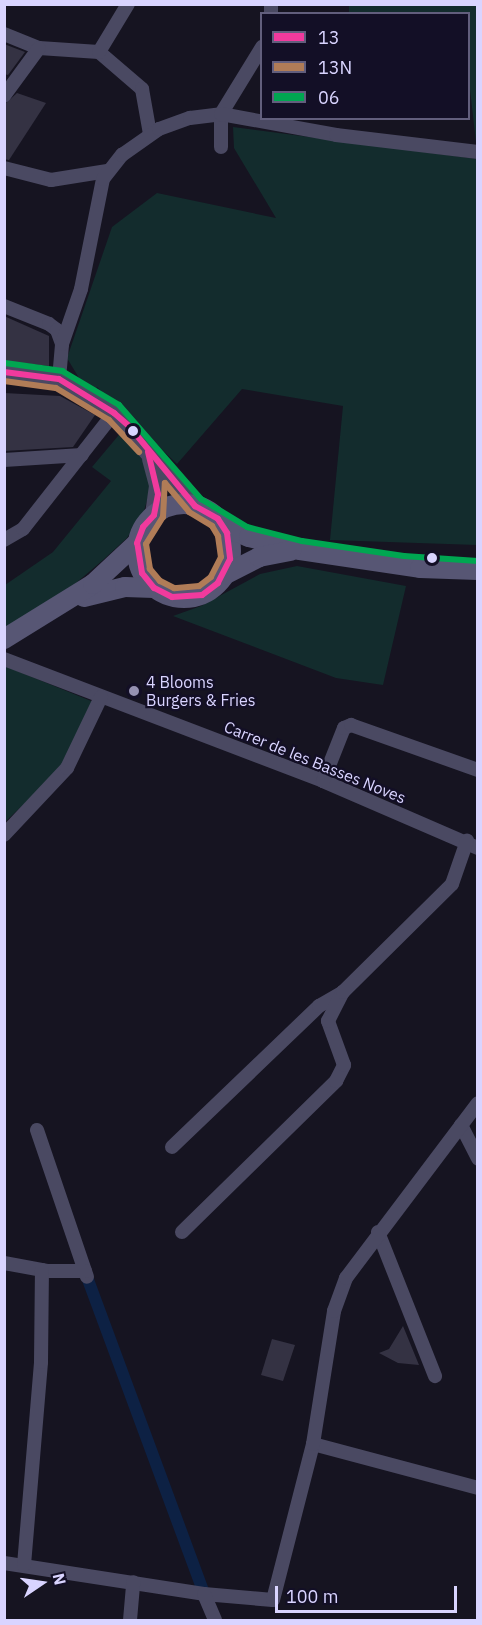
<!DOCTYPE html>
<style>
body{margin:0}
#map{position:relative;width:482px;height:1625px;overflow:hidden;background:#161421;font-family:"IBM Plex Sans",sans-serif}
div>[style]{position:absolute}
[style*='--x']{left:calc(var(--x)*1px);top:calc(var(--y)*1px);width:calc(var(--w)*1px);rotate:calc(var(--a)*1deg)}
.green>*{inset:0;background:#132c2d}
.canal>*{height:12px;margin:-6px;padding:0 6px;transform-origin:6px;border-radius:6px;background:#0d2144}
.building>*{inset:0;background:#343243}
.minor>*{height:14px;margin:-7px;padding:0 7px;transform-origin:7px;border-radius:7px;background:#4a4962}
.tertiary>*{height:18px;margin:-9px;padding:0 9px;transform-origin:9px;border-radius:9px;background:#4a4962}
.secondary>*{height:20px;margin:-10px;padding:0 10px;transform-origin:10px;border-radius:10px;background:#575674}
.secondary>.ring{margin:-10px;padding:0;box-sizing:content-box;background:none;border:20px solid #575674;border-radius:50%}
.bus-1>*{height:6px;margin:-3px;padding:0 3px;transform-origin:3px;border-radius:3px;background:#f13a9d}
.bus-2>*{height:6px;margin:-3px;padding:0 3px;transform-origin:3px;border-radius:3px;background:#b07c57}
.bus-3>*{height:6px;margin:-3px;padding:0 3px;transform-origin:3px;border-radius:3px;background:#00a651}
.dots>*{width:16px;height:16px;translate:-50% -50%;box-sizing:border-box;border:3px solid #130f26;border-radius:50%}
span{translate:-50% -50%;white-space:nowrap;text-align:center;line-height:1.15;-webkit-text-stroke:4.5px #130f26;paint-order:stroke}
.poi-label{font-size:16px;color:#d9d4ff}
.left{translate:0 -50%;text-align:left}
.street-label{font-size:16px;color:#d9d4ff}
.frame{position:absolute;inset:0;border:6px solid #d9d4ff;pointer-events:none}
.legend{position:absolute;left:260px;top:12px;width:210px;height:108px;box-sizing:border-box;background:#130f26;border:2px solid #625e7d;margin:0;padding:8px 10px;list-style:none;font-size:18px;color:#d9d4ff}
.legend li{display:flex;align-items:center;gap:12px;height:30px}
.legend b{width:30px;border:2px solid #625e7d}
.north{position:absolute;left:12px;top:1553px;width:60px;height:60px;-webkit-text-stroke:4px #130f26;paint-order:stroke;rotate:77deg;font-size:16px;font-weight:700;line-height:24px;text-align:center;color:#d9d4ff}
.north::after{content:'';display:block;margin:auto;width:21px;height:27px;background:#d9d4ff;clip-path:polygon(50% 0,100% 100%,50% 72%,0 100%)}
.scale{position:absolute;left:275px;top:1586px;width:182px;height:27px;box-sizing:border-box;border:3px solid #d9d4ff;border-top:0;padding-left:8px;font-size:18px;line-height:21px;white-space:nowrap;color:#d9d4ff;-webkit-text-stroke:4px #130f26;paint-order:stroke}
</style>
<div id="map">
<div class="green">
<div style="clip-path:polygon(349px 5px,477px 5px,477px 151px,469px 81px,468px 14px,349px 14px)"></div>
<div style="clip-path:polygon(233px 127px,477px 159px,477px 545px,330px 540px,343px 406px,242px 389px,177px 464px,97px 387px,91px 398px,67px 358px,112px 227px,157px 193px,276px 218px,234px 148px)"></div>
<div style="clip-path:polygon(123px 430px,146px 458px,151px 486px,144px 511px,127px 538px,103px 560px,76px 583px,5px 629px,5px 585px,53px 552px,111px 481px,92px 467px)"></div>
<div style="clip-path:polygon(297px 566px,406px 586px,383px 685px,336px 678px,173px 616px,201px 606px,260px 574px)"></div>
<div style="clip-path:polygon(5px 666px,96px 703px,65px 765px,5px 822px)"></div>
</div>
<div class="canal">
<div style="--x:87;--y:1277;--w:338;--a:69.7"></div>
</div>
<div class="building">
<div style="clip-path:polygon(4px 44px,25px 52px,8px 75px,4px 74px)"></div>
<div style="clip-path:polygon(17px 93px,46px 103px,9px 160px,4px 159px,4px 105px)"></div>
<div style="clip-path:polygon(4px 316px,49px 336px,49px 366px,4px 361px)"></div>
<div style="clip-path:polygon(4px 393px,60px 396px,95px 415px,73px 447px,4px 451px)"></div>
<div style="clip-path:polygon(403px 1326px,419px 1365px,398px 1363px,379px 1353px,389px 1349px)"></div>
<div style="clip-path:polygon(272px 1339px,295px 1345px,283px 1381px,261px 1375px)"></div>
</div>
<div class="minor">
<div style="--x:271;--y:14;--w:10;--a:-90"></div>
<div style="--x:4;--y:34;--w:38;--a:22"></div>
<div style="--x:39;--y:48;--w:60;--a:3.8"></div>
<div style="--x:99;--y:52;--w:57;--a:40.7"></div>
<div style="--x:142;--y:89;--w:46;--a:79.9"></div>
<div style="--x:99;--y:52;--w:56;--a:-58.9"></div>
<div style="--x:4;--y:96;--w:59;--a:-53.9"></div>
<div style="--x:221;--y:114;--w:79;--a:-58.5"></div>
<div style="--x:221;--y:147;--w:33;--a:-90"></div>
<div style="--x:4;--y:168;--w:49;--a:14.3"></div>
<div style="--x:51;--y:180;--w:57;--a:-9.1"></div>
<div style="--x:4;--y:306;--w:48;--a:21.8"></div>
<div style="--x:49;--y:324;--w:10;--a:37"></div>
<div style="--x:57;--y:330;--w:15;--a:70"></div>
<div style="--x:59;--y:379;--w:35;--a:-85"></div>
<div style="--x:62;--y:344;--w:58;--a:-70.9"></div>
<div style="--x:81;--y:289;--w:112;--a:-78.7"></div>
<div style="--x:103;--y:179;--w:31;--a:-52"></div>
<div style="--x:122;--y:155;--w:45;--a:-35.1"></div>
<div style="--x:159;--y:129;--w:33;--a:-20"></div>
<div style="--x:190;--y:118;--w:31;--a:-7"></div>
<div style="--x:221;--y:114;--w:117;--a:10.3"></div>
<div style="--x:336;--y:135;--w:143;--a:6.8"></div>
<div style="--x:4;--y:460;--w:78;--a:-3.7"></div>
<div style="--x:4;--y:540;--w:22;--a:-30"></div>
<div style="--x:23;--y:529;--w:147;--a:-51.9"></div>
<div style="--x:4;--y:659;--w:342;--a:20.9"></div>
<div style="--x:323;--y:781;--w:169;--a:23.4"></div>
<div style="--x:323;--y:781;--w:57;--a:-68.4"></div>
<div style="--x:344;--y:728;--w:8;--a:-23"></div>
<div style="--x:351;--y:725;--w:135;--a:19.5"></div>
<div style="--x:4;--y:835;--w:92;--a:-46.8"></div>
<div style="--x:67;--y:768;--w:79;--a:-64.4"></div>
<div style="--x:461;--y:1125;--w:38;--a:63"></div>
<div style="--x:37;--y:1130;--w:155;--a:71.2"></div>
<div style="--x:172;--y:1147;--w:204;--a:-43.8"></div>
<div style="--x:319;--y:1006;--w:28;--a:-30"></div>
<div style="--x:182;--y:1232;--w:216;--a:-44.4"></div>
<div style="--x:336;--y:1081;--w:18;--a:-63"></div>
<div style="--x:344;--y:1065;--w:47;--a:-110"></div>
<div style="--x:328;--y:1021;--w:33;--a:-63"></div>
<div style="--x:343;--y:992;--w:153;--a:-44.7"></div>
<div style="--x:452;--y:884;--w:46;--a:-70.8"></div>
<div style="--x:378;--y:1232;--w:155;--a:68.4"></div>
<div style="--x:4;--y:1263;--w:45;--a:10.3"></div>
<div style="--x:48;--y:1271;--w:37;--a:0"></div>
<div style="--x:313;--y:1444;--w:171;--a:14.9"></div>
<div style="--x:4;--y:1563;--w:202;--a:8.8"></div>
<div style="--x:204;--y:1594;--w:69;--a:5"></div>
<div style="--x:273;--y:1600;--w:161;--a:-75.6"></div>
<div style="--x:313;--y:1444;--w:135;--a:-81"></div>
<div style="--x:334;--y:1311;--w:35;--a:-70"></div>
<div style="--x:346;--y:1278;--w:219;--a:-53"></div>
<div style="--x:24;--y:1565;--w:204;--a:-85.2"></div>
<div style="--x:41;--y:1362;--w:92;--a:-89.4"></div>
<div style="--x:204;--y:1594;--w:28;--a:67"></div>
<div style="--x:130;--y:1620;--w:38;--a:-85"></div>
</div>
<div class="tertiary">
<div style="--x:4;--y:372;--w:55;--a:7.3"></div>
<div style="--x:59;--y:379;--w:65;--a:31.7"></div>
<div style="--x:114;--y:413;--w:123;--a:48.9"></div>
<div style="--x:151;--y:459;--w:28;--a:75"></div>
<div style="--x:158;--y:486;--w:29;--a:98"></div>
</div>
<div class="secondary">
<div class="ring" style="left:137px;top:504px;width:74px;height:74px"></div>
<div style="--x:223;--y:526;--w:28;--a:23"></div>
<div style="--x:249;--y:537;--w:53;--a:14.3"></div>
<div style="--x:300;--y:550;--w:121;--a:8.5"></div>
<div style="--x:420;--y:568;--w:58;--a:2"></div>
<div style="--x:224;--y:575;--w:39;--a:-27"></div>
<div style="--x:259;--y:557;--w:33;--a:-11"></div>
<div style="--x:84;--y:597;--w:42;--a:-13.7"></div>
<div style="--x:125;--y:587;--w:29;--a:2"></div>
<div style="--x:4;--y:639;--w:105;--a:-31.7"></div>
<div style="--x:93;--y:584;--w:60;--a:-43"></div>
</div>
<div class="bus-1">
<div style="--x:4;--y:372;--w:55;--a:7.3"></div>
<div style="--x:59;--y:379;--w:65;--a:31.7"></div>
<div style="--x:114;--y:413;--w:20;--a:41"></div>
<div style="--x:129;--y:426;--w:104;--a:50.5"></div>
<div style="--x:195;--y:506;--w:26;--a:29"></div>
<div style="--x:218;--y:519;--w:17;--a:57"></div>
<div style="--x:227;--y:533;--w:26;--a:83"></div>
<div style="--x:230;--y:559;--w:27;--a:117"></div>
<div style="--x:218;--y:583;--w:20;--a:143"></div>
<div style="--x:202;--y:595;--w:30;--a:176"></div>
<div style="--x:172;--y:597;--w:20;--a:-153"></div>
<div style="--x:154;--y:588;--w:19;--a:-129"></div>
<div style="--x:142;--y:573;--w:30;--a:-99"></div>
<div style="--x:137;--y:543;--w:17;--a:-69"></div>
<div style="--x:143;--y:527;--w:16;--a:-47"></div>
<div style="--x:154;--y:515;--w:21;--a:-79"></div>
<div style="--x:158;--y:494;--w:43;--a:-103.4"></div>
</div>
<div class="bus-2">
<div style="--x:4;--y:381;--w:52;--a:7.7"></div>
<div style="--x:56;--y:388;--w:62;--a:31.1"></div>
<div style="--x:109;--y:420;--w:44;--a:46.8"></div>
<div style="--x:165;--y:483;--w:38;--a:50"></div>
<div style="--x:189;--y:512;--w:27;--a:31"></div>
<div style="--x:212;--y:526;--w:12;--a:59"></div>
<div style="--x:218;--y:536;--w:21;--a:82"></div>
<div style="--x:221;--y:557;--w:22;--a:117"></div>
<div style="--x:211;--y:577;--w:15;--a:143"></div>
<div style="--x:199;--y:586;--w:25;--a:175"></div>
<div style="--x:174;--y:588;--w:16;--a:-153"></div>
<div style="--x:160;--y:581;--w:16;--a:-130"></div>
<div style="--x:150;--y:569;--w:25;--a:-99"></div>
<div style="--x:146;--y:544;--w:32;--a:-58"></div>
<div style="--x:163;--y:517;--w:34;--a:-87"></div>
</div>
<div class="bus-3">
<div style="--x:5;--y:363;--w:58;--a:8"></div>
<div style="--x:62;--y:371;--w:66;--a:30.8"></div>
<div style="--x:119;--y:405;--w:125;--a:48.9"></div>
<div style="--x:201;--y:499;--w:54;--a:31.3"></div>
<div style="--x:247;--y:527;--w:57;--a:14.3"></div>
<div style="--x:302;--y:541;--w:103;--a:8.4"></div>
<div style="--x:404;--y:556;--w:74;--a:3.9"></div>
</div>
<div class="dots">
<div style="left:133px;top:431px;background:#d9d4ff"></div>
<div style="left:432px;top:558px;background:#d9d4ff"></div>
<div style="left:134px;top:691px;background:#9591b1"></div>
</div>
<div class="poi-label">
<span class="left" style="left:146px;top:691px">4 Blooms<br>Burgers &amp; Fries</span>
</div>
<div class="street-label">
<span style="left:315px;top:762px;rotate:22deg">Carrer de les Basses Noves</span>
</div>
<div class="frame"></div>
<ul class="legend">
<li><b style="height:8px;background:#f13a9d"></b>13</li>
<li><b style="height:8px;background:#b07c57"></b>13N</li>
<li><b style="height:8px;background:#00a651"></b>06</li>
</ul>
<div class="north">N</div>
<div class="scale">100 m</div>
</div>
